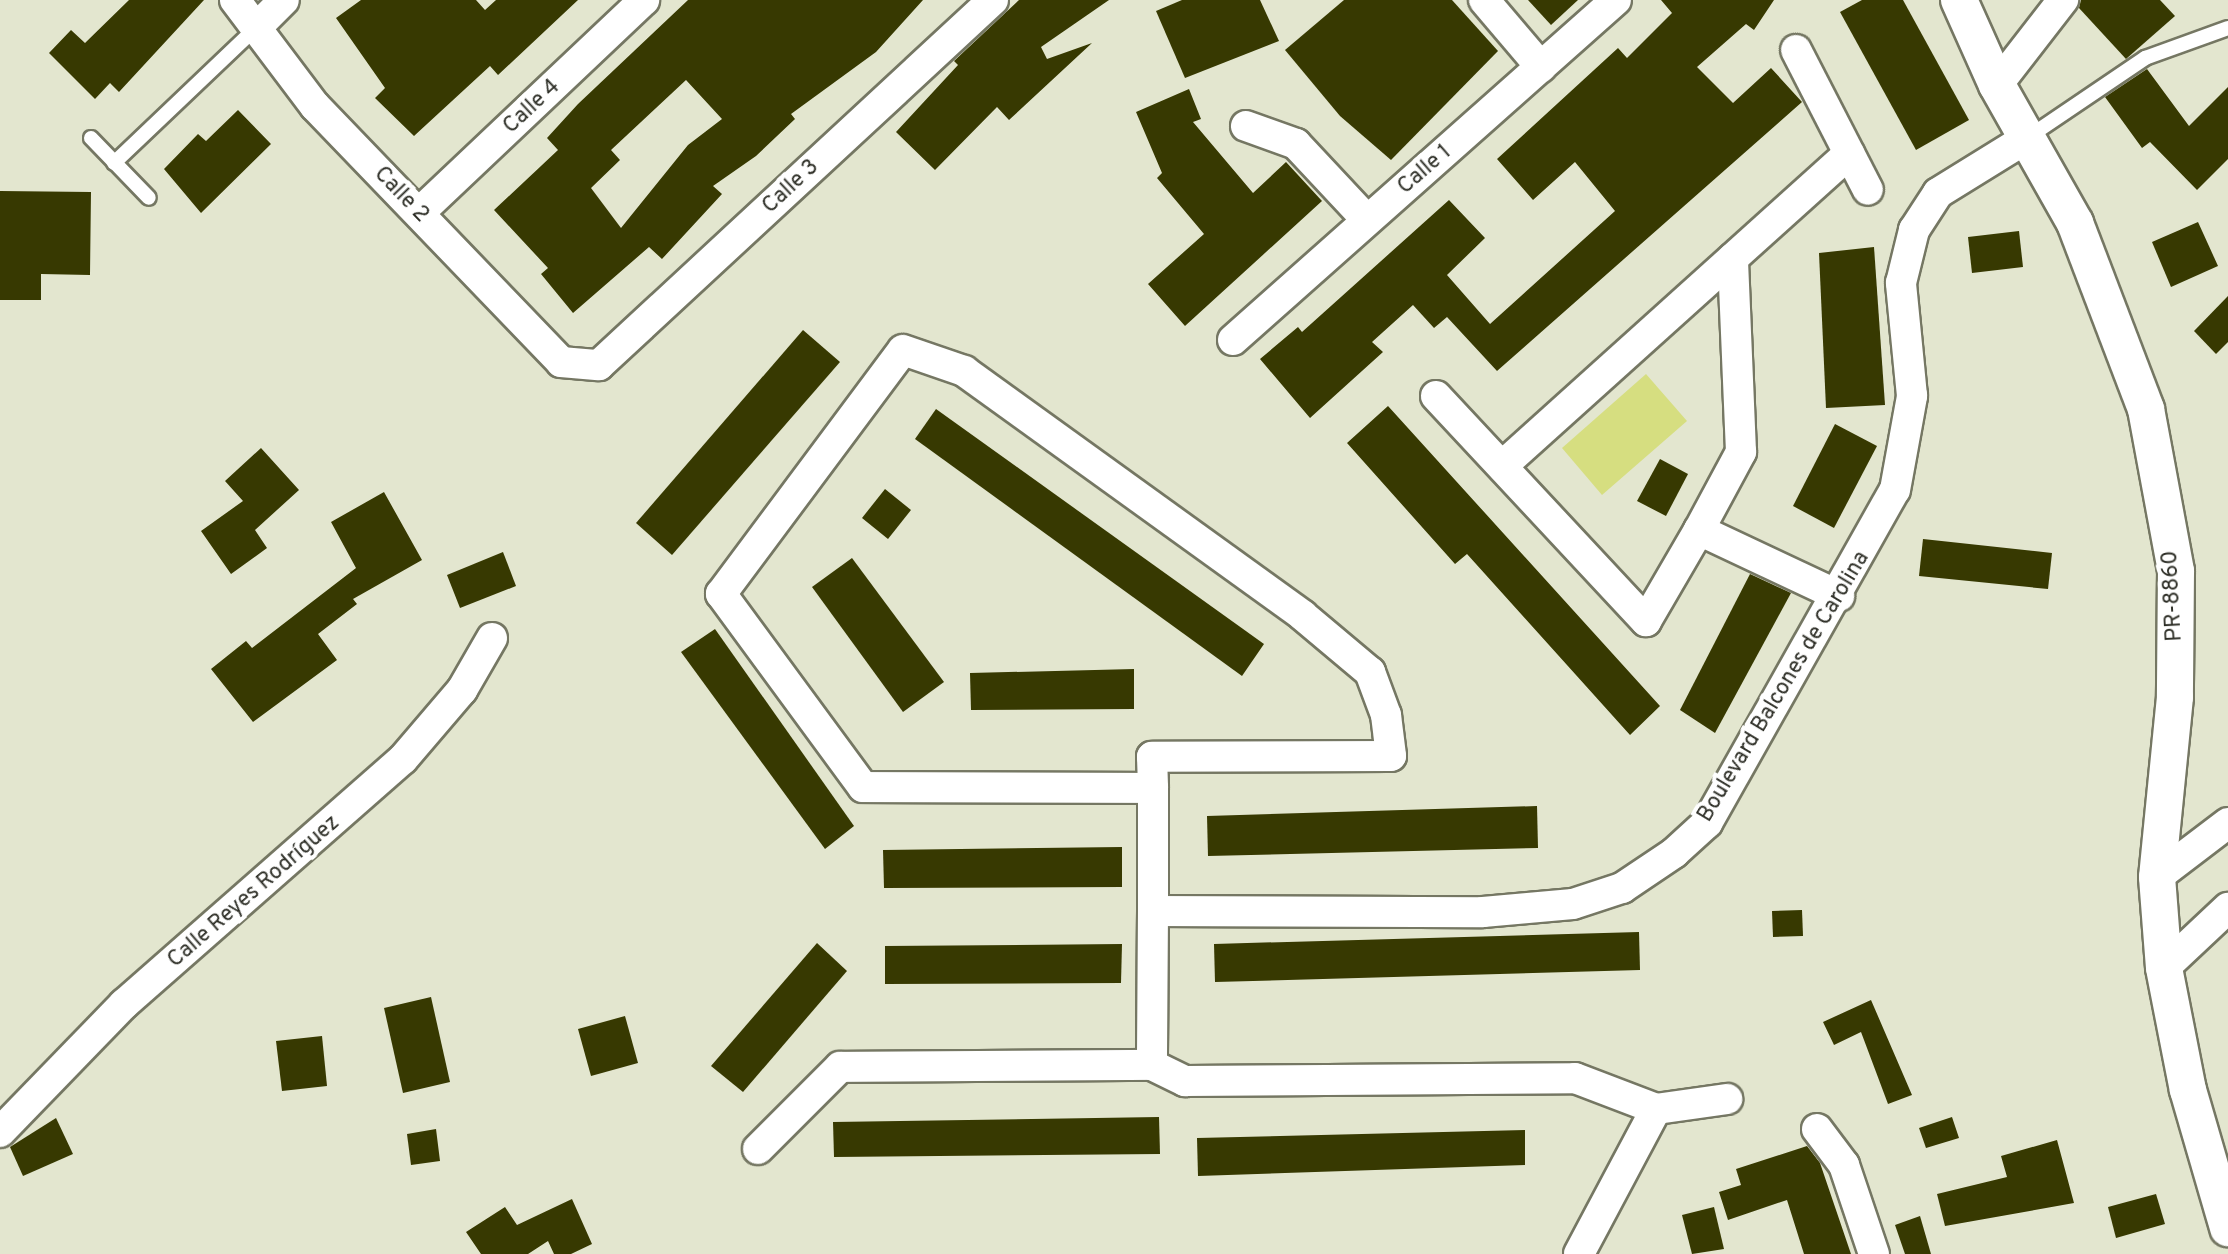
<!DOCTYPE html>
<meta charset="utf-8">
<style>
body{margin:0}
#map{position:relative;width:2228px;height:1254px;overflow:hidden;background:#e3e6cf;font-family:Overpass,sans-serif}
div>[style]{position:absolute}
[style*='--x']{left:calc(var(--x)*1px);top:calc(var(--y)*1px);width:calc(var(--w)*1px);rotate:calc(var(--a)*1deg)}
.green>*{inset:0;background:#d6de80}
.building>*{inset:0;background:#373901}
.roads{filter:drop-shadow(2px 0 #757763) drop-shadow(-2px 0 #757763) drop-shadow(0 2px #757763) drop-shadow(0 -2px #757763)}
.service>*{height:14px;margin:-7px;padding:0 7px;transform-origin:7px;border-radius:7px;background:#fff}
.minor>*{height:30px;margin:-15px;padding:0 15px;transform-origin:15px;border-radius:15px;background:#fff}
.tertiary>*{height:36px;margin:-18px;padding:0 18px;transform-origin:18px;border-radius:18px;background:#fff}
span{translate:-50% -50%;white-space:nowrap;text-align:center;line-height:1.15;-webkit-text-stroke:8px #fff;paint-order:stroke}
.street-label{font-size:22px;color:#2c2d25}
</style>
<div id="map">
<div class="green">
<div style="clip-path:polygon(1646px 374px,1687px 421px,1602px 495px,1562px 448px)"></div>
</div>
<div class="building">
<div style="clip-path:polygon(129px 0,204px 0,119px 92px,110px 83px,95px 99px,49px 53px,71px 30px,85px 43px)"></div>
<div style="clip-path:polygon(361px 0,476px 0,485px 10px,496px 0,578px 0,498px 75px,490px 66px,414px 136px,375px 98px,385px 88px,336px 18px)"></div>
<div style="clip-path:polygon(evenodd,688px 0,923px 0,876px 52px,791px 114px,795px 119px,756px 156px,713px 186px,722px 194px,662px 259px,649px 247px,573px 313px,541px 274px,548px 268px,494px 210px,558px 150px,547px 138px,578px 104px,688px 0,686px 80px,722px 119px,688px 145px,621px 228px,591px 188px,620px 160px,611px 150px,686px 80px)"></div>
<div style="clip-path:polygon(1019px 0,1109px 0,1041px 47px,1047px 59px,1092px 43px,1009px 120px,997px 107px,935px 170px,896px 132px,958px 65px,954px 61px)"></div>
<div style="clip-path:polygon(1182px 0,1260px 0,1279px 41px,1185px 78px,1156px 11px)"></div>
<div style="clip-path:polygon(1344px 0,1452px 0,1498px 51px,1391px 160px,1340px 116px,1285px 50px)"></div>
<div style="clip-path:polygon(1528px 0,1578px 0,1551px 25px)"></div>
<div style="clip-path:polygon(1661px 0,1774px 0,1754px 30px,1746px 24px,1697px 67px,1733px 103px,1771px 68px,1802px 102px,1497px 371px,1447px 317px,1434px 328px,1413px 305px,1372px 342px,1383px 352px,1310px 418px,1260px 359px,1298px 327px,1302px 332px,1449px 200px,1485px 238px,1447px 275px,1490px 324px,1615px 211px,1575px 162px,1533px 200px,1497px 159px,1618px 48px,1627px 58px,1672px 13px)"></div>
<div style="clip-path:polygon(1862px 0,1903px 0,1969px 120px,1916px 150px,1840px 12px)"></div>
<div style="clip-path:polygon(2081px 0,2160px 0,2175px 16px,2126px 59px,2079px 8px)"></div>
<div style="clip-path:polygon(2147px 69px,2189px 126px,2228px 87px,2228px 159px,2197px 190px,2150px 142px,2142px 148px,2105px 97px)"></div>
<div style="clip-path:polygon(1189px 89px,1201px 119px,1193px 122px,1253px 193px,1286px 162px,1322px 201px,1185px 326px,1148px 284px,1204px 234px,1157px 178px,1162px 173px,1136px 112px)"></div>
<div style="clip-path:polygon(238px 110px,271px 144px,201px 213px,164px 169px,198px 134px,206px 141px)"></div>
<div style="clip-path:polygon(0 191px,91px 192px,90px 275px,41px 274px,41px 300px,0 300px)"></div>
<div style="clip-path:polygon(2198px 222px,2218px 266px,2171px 287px,2152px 242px)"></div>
<div style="clip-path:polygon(2019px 231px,2023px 267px,1972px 273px,1968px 237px)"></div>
<div style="clip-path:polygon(1874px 247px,1885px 405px,1826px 408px,1819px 253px)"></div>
<div style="clip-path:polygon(2228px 296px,2228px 342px,2216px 354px,2194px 331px)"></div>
<div style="clip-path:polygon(803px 330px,840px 362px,672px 555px,636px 523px)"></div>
<div style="clip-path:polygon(1388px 406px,1660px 706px,1630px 735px,1467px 554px,1455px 564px,1347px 443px)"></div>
<div style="clip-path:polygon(936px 409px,1264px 644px,1242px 676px,915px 439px)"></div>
<div style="clip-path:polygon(1835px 424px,1877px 446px,1834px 528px,1793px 506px)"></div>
<div style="clip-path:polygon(261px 448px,299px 490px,255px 530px,267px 548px,231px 574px,201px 531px,243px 501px,225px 481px)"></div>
<div style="clip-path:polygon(1660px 459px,1688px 474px,1666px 516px,1637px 501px)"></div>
<div style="clip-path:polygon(885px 489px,911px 510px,888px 539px,862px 518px)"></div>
<div style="clip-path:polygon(384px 492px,422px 560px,353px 599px,357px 604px,318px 634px,337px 660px,253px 722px,211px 669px,246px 641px,252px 648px,356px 568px,331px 522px)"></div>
<div style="clip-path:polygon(1923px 539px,2052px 553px,2048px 589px,1919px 576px)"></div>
<div style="clip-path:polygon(503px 552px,516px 586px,460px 608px,447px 575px)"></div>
<div style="clip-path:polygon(852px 558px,944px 682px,903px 712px,812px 587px)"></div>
<div style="clip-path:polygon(1750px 574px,1791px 593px,1715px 733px,1680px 710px)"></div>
<div style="clip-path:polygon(715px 629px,854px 826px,825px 849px,681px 652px)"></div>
<div style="clip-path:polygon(1134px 669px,1134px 709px,971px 710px,970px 673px)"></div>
<div style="clip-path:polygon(1537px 806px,1538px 848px,1208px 856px,1207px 816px)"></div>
<div style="clip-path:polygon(1122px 847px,1122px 887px,884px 888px,883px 850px)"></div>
<div style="clip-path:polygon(1802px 910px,1803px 936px,1773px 937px,1772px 911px)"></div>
<div style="clip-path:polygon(1639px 932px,1640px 970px,1215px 982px,1214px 944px)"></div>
<div style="clip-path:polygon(817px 943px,847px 971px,743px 1092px,711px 1066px)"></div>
<div style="clip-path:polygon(1122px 944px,1121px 983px,885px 984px,885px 946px)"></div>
<div style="clip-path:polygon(431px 997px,450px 1082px,403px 1093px,384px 1008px)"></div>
<div style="clip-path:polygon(1871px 1000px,1912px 1095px,1888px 1104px,1861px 1032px,1834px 1045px,1823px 1022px)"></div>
<div style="clip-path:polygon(625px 1016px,638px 1063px,591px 1076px,578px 1029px)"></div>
<div style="clip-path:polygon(322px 1036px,327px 1086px,282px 1091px,276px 1041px)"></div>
<div style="clip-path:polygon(1159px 1117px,1160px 1154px,834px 1157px,833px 1122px)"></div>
<div style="clip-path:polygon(1952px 1117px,1959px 1138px,1926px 1148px,1919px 1128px)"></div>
<div style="clip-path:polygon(56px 1118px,73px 1154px,23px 1176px,10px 1147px)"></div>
<div style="clip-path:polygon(436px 1129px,440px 1161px,411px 1165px,407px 1134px)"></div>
<div style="clip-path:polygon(1525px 1130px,1525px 1165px,1198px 1176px,1197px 1138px)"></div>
<div style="clip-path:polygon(2057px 1140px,2074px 1203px,1945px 1226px,1937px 1194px,2007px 1177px,2001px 1156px)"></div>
<div style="clip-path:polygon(1807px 1146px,1820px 1163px,1851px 1254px,1804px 1254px,1787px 1200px,1728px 1220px,1719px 1192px,1741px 1185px,1736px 1169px)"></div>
<div style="clip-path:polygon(2156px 1194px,2165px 1224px,2116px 1238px,2108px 1207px)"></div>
<div style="clip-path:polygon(572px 1199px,592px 1244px,571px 1254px,554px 1254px,548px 1241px,528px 1254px,481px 1254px,466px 1232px,505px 1207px,517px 1225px)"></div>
<div style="clip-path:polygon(1714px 1207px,1724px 1249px,1692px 1254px,1682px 1215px)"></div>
<div style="clip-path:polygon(1920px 1216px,1931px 1254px,1905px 1254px,1895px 1225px)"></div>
</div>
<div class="roads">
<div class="service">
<div style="--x:91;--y:138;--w:83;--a:46"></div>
<div style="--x:2027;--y:138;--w:143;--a:-34.1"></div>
<div style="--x:2145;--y:58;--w:88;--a:-19.9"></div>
<div style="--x:114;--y:163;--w:200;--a:-43.6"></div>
</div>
<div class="minor">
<div style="--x:235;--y:0;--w:133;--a:53"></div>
<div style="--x:315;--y:106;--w:355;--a:46.1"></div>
<div style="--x:561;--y:362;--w:38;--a:5"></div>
<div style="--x:599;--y:365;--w:537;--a:-42.81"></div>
<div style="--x:1484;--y:0;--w:88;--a:49.6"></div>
<div style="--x:259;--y:25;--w:35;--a:-45"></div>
<div style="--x:1796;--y:50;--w:157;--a:62.8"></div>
<div style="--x:1997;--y:85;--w:108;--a:-52.2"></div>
<div style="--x:1246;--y:126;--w:53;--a:19.8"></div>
<div style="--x:1296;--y:144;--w:104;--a:46.9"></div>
<div style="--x:419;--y:213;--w:310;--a:-43.4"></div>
<div style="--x:1233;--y:340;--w:512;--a:-41.6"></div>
<div style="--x:1436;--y:396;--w:308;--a:47"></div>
<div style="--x:1646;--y:621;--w:105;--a:-59.8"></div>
<div style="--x:1699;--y:530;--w:155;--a:25.2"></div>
<div style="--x:1502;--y:466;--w:467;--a:-42"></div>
<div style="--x:1699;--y:530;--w:89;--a:-61.7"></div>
<div style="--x:1741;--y:452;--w:194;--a:-92.4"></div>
<div style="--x:1153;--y:788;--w:290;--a:-179.8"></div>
<div style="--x:863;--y:787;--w:240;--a:-126.3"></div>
<div style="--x:721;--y:594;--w:304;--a:-53.3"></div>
<div style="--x:903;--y:350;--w:65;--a:19"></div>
<div style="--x:964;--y:371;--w:417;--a:35.8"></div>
<div style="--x:1302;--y:615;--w:89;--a:40"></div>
<div style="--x:1370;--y:672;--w:46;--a:69.6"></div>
<div style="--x:1386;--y:715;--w:41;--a:83"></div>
<div style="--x:1391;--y:756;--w:239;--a:179.8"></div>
<div style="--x:1152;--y:757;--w:31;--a:88"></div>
<div style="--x:1153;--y:788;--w:123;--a:90"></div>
<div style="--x:1153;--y:911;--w:154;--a:90.4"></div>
<div style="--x:1152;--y:1065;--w:37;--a:26"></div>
<div style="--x:1185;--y:1081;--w:390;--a:-0.4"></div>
<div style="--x:1575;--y:1078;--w:87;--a:20.9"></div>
<div style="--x:1656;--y:1109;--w:164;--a:118"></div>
<div style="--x:2157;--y:877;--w:89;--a:-37.3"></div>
<div style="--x:1153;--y:911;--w:330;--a:0.2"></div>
<div style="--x:1483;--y:912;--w:90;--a:-5.1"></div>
<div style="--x:1573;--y:904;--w:52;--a:-18.1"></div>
<div style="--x:1622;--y:888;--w:63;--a:-33.9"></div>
<div style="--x:1674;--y:853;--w:45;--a:-42.3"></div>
<div style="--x:1707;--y:823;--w:382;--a:-60.6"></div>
<div style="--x:1895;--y:490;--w:96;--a:-79.7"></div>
<div style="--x:1912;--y:396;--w:114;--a:-95.6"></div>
<div style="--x:1901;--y:283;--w:55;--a:-76.2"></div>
<div style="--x:1914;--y:230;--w:44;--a:-57"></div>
<div style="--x:1938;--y:193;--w:105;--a:-31.7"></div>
<div style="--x:2164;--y:968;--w:88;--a:-43.2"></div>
<div style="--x:1656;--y:1109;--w:72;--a:-8"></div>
<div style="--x:1817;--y:1129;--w:45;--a:53.1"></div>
<div style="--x:1844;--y:1165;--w:94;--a:71.4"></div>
<div style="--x:0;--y:1132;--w:178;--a:-45.9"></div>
<div style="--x:124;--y:1004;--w:371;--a:-41.3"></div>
<div style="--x:403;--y:759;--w:91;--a:-49.5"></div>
<div style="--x:462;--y:690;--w:60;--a:-60"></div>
<div style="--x:758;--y:1149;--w:116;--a:-45"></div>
<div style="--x:840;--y:1067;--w:312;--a:-0.4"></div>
</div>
<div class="tertiary">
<div style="--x:1959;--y:0;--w:93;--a:65.9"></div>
<div style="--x:1997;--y:85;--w:159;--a:60.5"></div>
<div style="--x:2075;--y:223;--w:199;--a:69.1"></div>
<div style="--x:2146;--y:409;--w:165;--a:79.5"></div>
<div style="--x:2176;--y:571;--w:126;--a:90.5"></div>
<div style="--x:2175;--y:697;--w:181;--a:95.7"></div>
<div style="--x:2157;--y:877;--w:91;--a:85.6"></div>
<div style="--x:2164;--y:968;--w:124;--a:78.9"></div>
<div style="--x:2188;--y:1090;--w:144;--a:73.8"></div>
</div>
</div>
<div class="street-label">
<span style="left:532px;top:107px;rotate:-43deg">Calle 4</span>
<span style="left:1425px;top:170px;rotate:-41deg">Calle 1</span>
<span style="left:791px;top:187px;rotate:-43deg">Calle 3</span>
<span style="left:401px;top:195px;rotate:46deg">Calle 2</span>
<span style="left:2173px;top:596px;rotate:-93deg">PR-8860</span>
<span style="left:1784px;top:687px;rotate:-59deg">Boulevard Balcones de Carolina</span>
<span style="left:254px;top:892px;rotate:-41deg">Calle Reyes Rodríguez</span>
</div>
</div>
